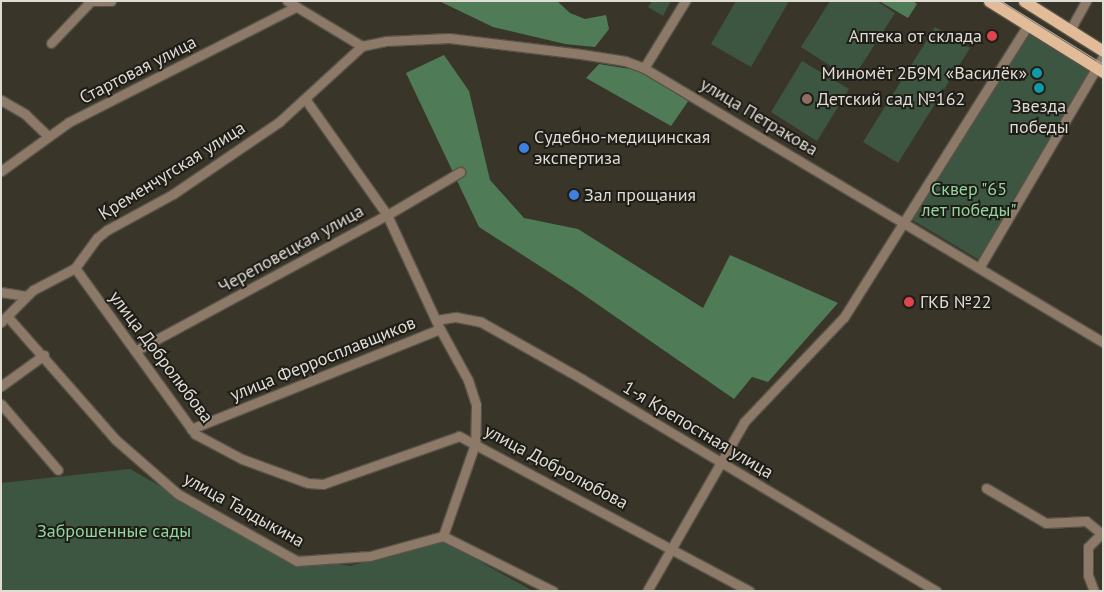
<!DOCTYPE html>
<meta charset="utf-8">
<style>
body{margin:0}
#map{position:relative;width:1104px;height:592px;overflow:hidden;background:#3a3529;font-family:"PT Sans",sans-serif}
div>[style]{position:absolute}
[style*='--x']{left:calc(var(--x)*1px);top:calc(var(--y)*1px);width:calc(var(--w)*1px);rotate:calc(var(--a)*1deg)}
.green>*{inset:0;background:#3d5641}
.forest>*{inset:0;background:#4f7c57}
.roads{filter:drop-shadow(1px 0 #585348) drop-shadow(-1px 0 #585348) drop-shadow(0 1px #585348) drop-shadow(0 -1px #585348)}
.minor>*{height:9px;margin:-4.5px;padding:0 4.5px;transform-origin:4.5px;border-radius:4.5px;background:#8c7968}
.major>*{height:11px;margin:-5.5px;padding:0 5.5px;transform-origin:5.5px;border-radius:5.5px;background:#e2bc99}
.tram>*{height:1px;margin:-0.5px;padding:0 0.5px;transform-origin:0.5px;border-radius:0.5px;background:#b3afa6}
.dots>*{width:14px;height:14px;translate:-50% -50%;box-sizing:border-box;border:2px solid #1f1d17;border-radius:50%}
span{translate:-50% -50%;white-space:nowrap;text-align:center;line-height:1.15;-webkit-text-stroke:4px #1f1d17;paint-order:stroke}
.poi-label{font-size:18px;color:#dfdcd4}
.right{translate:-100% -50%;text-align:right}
.left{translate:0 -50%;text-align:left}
.street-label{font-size:18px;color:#dfdcd4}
.park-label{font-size:18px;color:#92d69e}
.frame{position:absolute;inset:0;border:2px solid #dfdcd4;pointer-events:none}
</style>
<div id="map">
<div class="green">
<div style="clip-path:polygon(652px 1px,671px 1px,663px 16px,648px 7px)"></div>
<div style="clip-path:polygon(736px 1px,789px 1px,751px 67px,711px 44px)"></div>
<div style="clip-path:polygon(830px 1px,877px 1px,895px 13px,852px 80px,801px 47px)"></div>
<div style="clip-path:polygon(935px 27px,970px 48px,898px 163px,863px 142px)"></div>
<div style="clip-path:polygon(1027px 32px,1094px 73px,981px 261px,909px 218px)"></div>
<div style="clip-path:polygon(802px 61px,849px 89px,817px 141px,771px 112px)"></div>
<div style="clip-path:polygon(130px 469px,271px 549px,350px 566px,441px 540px,533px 591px,1px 591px,1px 483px)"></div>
</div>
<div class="forest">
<div style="clip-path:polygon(439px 1px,557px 1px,570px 13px,585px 19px,606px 15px,609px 29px,595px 47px,565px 44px,493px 27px)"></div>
<div style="clip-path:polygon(879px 1px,913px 1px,917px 4px,908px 18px)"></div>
<div style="clip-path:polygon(444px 55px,469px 91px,490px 180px,524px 218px,578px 229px,703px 308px,730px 255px,838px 303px,768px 382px,752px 377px,734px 399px,574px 288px,479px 227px,406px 73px)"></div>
<div style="clip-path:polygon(599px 64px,642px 71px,689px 100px,671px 126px,586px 78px)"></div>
</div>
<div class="roads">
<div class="minor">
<div style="--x:287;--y:1;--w:87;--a:31"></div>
<div style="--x:1070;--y:30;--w:33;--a:-61"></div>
<div style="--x:51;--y:43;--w:52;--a:-46.5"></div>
<div style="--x:87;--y:5;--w:6;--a:-45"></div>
<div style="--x:91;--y:1;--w:20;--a:0"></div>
<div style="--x:362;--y:46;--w:25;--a:-12"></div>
<div style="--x:386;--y:41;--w:63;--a:-2.7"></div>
<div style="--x:449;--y:38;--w:133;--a:6.9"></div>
<div style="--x:581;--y:54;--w:45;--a:9"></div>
<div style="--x:625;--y:61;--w:20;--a:20"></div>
<div style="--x:644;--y:68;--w:535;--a:30.84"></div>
<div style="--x:644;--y:68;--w:79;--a:-58.5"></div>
<div style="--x:1;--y:100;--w:28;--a:30"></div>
<div style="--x:25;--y:114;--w:30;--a:44"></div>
<div style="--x:306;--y:100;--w:141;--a:54.8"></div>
<div style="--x:387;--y:215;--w:126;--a:65.1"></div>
<div style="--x:440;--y:329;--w:58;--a:61.2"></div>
<div style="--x:468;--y:380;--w:26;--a:72"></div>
<div style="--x:476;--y:405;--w:39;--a:91"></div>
<div style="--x:475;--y:444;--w:97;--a:109.2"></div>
<div style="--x:1;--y:171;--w:84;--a:-35.8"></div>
<div style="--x:69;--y:122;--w:254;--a:-26.9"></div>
<div style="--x:75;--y:268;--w:205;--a:54.1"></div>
<div style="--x:195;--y:434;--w:53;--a:28"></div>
<div style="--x:242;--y:459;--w:70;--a:20"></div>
<div style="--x:308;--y:483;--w:15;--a:4"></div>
<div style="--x:323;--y:484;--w:144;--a:-19.4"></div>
<div style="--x:459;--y:436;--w:329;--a:28.1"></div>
<div style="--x:979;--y:268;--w:245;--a:-59.6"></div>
<div style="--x:1;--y:292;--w:24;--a:9"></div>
<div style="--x:7;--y:316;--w:165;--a:48.7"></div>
<div style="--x:116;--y:440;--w:82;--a:41.1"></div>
<div style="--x:178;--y:494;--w:137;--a:29.4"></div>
<div style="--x:297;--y:561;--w:73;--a:-3.9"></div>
<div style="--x:370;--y:556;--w:76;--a:-15.3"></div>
<div style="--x:443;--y:536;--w:123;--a:26.6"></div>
<div style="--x:436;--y:320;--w:20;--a:-9"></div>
<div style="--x:456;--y:317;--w:25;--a:11"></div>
<div style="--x:481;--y:322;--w:116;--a:29.4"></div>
<div style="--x:582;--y:379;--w:413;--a:30.9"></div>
<div style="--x:1;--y:322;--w:45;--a:-45"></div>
<div style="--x:33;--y:290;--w:47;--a:-27.6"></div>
<div style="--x:75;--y:268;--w:37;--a:-54"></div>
<div style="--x:97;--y:238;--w:13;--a:-39"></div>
<div style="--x:107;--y:230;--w:75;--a:-28.6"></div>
<div style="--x:173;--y:194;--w:128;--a:-34.2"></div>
<div style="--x:279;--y:122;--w:113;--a:-42.5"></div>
<div style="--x:135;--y:351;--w:286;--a:-28.4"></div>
<div style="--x:387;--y:215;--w:85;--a:-30.5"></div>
<div style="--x:1;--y:386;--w:53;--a:-35.8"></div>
<div style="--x:1;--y:404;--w:87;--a:49.2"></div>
<div style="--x:191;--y:429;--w:268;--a:-21.9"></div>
<div style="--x:986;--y:488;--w:69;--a:30.3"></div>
<div style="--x:1046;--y:523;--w:40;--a:-2.9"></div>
<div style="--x:1086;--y:521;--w:19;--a:39"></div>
<div style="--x:647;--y:591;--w:195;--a:-60.1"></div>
<div style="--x:744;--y:422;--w:145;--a:-46.4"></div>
<div style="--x:844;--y:317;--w:345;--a:-57.8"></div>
<div style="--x:1094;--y:591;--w:17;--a:-111"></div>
<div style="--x:1088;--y:575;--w:28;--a:-90"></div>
<div style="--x:1088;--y:547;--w:21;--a:-45"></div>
</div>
<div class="major">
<div style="--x:989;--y:1;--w:134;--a:31.9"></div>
<div style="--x:1024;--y:1;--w:93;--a:32.3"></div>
</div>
</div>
<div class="tram">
<div style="--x:1001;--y:1;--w:120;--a:31.7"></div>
</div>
<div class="dots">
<div style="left:992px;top:36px;background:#e0444e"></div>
<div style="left:1037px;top:73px;background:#0f9aa8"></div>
<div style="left:1039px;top:88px;background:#0f9aa8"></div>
<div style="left:807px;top:99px;background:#8d6e63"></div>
<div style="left:524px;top:148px;background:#3f7fe0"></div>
<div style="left:574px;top:195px;background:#3f7fe0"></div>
<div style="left:909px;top:302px;background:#e0444e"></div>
</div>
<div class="poi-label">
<span class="right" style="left:982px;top:36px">Аптека от склада</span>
<span class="right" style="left:1027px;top:73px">Миномёт 2Б9М «Василёк»</span>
<span class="left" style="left:817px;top:99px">Детский сад №162</span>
<span style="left:1039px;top:117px">Звезда<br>победы</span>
<span class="left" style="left:534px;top:148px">Судебно-медицинская<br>экспертиза</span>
<span class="left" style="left:584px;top:195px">Зал прощания</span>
<span class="left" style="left:920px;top:302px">ГКБ №22</span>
</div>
<div class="street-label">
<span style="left:138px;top:70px;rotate:-27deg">Стартовая улица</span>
<span style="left:759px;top:117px;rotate:31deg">улица Петракова</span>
<span style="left:172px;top:171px;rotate:-32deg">Кременчугская улица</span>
<span style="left:291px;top:249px;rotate:-29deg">Череповецкая улица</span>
<span style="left:161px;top:357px;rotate:53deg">улица Добролюбова</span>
<span style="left:323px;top:359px;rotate:-22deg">улица Ферросплавщиков</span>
<span style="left:698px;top:430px;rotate:31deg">1-я Крепостная улица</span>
<span style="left:556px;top:467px;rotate:28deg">улица Добролюбова</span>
<span style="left:244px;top:510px;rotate:29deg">улица Талдыкина</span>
</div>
<div class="park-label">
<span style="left:969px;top:200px">Сквер "65<br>лет победы"</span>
<span style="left:114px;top:531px">Заброшенные сады</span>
</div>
<div class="frame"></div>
</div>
